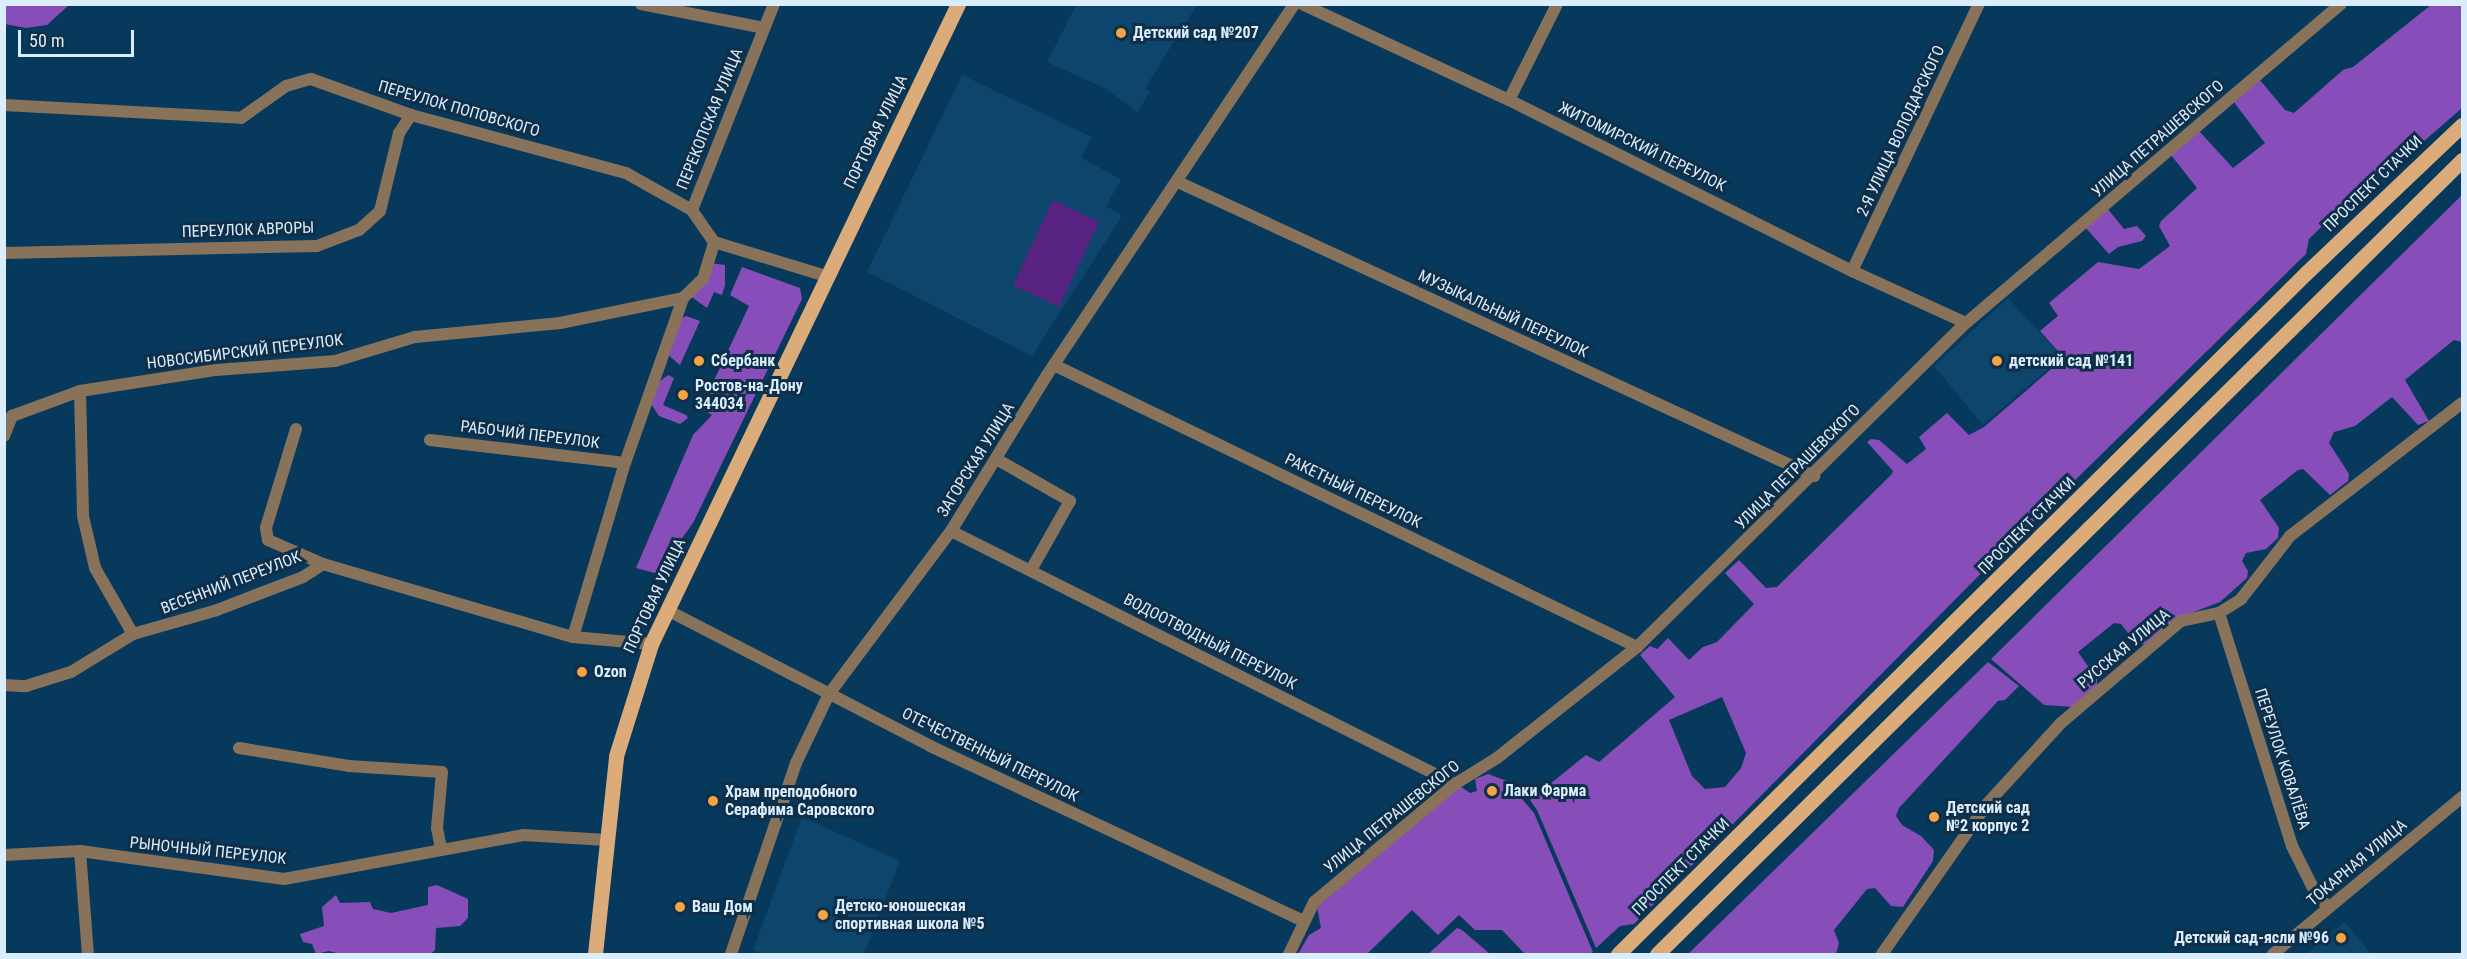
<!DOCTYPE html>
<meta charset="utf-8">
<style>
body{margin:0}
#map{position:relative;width:2467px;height:959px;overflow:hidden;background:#07395d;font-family:"Roboto Condensed",sans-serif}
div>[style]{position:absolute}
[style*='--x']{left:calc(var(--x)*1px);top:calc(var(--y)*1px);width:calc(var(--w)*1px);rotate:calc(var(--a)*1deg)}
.built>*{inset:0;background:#0d456d}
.green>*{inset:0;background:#582381}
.forest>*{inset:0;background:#874db9}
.street>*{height:12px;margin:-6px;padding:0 6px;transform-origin:6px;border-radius:6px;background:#89725a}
.primary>*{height:15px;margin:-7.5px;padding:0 7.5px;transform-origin:7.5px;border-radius:7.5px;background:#dbab7a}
.dots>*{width:16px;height:16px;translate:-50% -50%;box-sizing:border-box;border:3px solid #0f2f49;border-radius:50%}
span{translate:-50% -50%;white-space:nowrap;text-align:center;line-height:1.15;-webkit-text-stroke:6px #0f2f49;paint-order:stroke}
.poi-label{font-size:16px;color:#daedfd;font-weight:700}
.left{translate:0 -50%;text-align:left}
.right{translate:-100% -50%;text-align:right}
.street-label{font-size:16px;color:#daedfd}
.frame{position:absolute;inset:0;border:6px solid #daedfd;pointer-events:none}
.scale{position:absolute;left:18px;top:30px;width:116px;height:27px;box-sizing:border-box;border:3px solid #daedfd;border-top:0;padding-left:8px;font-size:18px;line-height:21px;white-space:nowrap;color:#daedfd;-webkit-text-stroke:4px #0f2f49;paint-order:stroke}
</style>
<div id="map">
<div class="built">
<div style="clip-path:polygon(1076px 5px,1197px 5px,1145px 88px,1150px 92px,1137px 112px,1106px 89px,1047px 62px)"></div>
<div style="clip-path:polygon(962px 75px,1092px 137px,1081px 157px,1121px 180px,1106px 206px,1122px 216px,1032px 356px,867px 272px)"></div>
<div style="clip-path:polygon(2008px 298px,2062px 357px,1983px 425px,1934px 366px)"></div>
<div style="clip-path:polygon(802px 817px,900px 861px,864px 954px,762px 954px,753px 950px)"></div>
<div style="clip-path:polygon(2345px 922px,2371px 954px,2306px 954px)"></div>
</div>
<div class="green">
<div style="clip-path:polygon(1053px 200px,1099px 222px,1059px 307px,1013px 285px)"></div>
</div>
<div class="forest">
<div style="clip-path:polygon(4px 5px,5px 4px,69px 5px,47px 25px,26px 28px,5px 24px)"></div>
<div style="clip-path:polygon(evenodd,2431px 5px,2462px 5px,2462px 108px,2408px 155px,2392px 158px,2309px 239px,2306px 254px,2018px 536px,1634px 924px,1620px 926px,1596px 948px,1537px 810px,1530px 800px,1586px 755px,1599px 762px,1675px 697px,1640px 655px,1650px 646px,1657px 649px,1668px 638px,1689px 660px,1703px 647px,1717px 642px,1754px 604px,1725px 573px,1739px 560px,1766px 588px,1777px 587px,1891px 475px,1893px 471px,1867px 442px,1871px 439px,1879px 440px,1907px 464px,1926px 449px,1919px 437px,1947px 413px,1969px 435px,1984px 427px,2064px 358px,2040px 331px,2058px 316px,2049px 303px,2098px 262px,2139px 269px,2170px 246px,2159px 226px,2161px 221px,2197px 188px,2171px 155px,2199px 131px,2233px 168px,2265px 143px,2233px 101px,2259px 79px,2285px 110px,2294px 113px,2343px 70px,2353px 67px,2431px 5px,1722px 697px,1746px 753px,1741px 768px,1725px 787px,1705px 789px,1692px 776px,1669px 720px,1722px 697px)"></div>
<div style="clip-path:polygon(2462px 195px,2462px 342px,2454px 340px,2405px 380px,2429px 421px,2418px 425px,2392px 397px,2355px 426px,2334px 432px,2329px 443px,2349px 474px,2348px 481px,2330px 495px,2303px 469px,2298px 470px,2260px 500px,2279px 528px,2278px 538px,2266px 549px,2246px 553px,2242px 561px,2248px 571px,2247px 578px,2220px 602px,2178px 618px,2145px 645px,2136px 643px,2121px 624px,2114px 623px,2078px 652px,2097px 679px,2097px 688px,2074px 707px,2044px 705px,1991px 659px)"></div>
<div style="clip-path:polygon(2107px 208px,2124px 229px,2137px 226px,2146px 236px,2142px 241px,2118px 247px,2109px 254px,2085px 227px)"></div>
<div style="clip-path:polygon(710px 263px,725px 265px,725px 285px,722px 295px,714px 292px,707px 308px,689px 295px)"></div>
<div style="clip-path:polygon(742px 267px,800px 288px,802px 299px,693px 523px,673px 551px,662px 575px,636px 568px,693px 435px,712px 415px,701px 408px,749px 306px,730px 295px)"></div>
<div style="clip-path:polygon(686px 316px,700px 321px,680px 365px,667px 354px,681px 318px)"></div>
<div style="clip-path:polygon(668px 375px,674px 378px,663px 405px,686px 415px,688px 418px,680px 424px,659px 416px,650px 402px,659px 382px)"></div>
<div style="clip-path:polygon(1988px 662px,2019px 686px,2005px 700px,1998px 701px,1899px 808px,1896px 816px,1902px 825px,1921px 836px,1934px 850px,1933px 861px,1903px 907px,1891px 906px,1875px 888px,1867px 889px,1834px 930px,1839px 943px,1836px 954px,1688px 954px)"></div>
<div style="clip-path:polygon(1488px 774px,1507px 781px,1534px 813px,1593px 952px,1590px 954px,1525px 954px,1502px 930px,1475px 930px,1459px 915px,1438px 935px,1412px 910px,1367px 954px,1298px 954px,1309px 935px,1321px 928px,1317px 907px,1460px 786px,1470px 793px,1477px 791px,1475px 779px)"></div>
<div style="clip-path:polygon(437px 885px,468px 899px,468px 918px,460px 926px,436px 928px,435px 950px,431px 954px,340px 954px,329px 951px,316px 954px,312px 944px,303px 942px,300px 934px,324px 926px,322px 907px,336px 895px,340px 903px,370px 902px,373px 909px,391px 913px,428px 905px,428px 887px)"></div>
<div style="clip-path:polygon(1457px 928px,1462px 930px,1490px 954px,1428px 954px)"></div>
</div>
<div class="street">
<div style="--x:641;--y:4;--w:125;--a:11"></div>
<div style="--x:1302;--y:4;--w:228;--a:24.9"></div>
<div style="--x:1509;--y:100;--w:383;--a:26.5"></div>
<div style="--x:1852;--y:271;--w:125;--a:24.5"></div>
<div style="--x:1509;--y:100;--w:107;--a:-63.4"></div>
<div style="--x:4;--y:105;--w:237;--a:3.1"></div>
<div style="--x:241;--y:118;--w:55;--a:-35.4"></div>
<div style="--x:286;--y:86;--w:26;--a:-16"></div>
<div style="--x:311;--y:79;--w:106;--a:19.8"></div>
<div style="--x:411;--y:115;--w:223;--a:15.1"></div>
<div style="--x:626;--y:173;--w:76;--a:29.3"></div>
<div style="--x:1178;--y:182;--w:701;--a:24.81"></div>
<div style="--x:714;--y:242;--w:39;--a:-125"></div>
<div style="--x:692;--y:210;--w:222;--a:-68.3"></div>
<div style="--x:714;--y:242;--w:117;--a:16.9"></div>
<div style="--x:4;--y:253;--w:313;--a:-1.3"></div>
<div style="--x:317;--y:246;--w:45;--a:-20.9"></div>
<div style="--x:359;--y:230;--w:28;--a:-42"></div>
<div style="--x:380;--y:211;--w:80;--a:-76.3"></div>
<div style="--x:399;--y:133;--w:22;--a:-56"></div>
<div style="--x:1852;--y:271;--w:296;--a:-64.6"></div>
<div style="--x:1054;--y:365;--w:648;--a:25.81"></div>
<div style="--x:80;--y:391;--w:125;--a:88.6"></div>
<div style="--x:83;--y:516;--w:53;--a:77"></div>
<div style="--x:95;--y:568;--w:76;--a:60.1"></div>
<div style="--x:296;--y:429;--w:103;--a:106.9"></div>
<div style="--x:266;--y:528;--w:12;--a:81"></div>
<div style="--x:268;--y:540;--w:60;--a:23.6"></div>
<div style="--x:4;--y:436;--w:22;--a:-68"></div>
<div style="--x:12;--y:416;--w:72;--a:-20.2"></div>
<div style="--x:80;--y:391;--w:138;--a:-8.8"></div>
<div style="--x:216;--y:370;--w:119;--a:-4.3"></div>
<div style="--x:335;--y:361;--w:84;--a:-16.7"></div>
<div style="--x:415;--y:337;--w:146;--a:-5.5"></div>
<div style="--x:560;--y:323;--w:126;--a:-11.5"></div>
<div style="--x:430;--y:440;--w:196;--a:6.7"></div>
<div style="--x:998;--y:460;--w:83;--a:29.7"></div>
<div style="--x:1070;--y:501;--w:79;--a:119.5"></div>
<div style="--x:951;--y:531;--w:564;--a:26.66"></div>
<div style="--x:667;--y:610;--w:296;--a:27.3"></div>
<div style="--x:930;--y:746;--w:412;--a:25.1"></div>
<div style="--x:2219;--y:613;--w:244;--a:72.6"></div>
<div style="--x:2292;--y:846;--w:45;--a:63.4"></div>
<div style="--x:2312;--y:886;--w:27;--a:54"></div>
<div style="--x:573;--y:637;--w:182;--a:-73.4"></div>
<div style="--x:625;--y:463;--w:175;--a:-70.6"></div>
<div style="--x:683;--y:298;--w:28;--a:-44"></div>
<div style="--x:703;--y:279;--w:39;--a:-73"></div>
<div style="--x:4;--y:685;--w:22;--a:3"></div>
<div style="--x:26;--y:686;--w:47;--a:-17.3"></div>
<div style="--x:71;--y:672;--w:73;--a:-31.5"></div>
<div style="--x:133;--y:634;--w:87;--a:-15.9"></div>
<div style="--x:217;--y:610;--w:92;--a:-21"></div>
<div style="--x:303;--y:577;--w:24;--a:-33"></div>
<div style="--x:323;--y:564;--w:260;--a:16.3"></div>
<div style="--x:573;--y:637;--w:78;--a:5.1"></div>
<div style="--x:239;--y:748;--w:111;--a:9.3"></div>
<div style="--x:349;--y:766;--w:93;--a:3.7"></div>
<div style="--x:442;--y:772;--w:56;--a:95.1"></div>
<div style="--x:437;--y:828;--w:21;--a:79"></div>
<div style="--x:80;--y:851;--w:103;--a:85.6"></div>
<div style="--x:4;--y:855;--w:76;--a:-3"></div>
<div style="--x:80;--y:851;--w:206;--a:7.8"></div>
<div style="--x:284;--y:879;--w:243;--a:-10.4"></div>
<div style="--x:523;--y:835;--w:84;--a:3.4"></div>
<div style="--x:731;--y:954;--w:202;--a:-71.2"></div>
<div style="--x:796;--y:763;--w:76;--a:-64.4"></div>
<div style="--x:829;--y:694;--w:204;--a:-53.2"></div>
<div style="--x:951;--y:531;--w:183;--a:-58.4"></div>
<div style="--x:1047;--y:375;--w:446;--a:-56.3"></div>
<div style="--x:1289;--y:954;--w:58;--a:-64.3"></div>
<div style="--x:1314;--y:902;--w:184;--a:-39.9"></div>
<div style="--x:1455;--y:784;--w:49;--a:-31.8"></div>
<div style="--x:1497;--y:758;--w:179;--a:-38.4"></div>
<div style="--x:1637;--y:647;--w:462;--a:-44.6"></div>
<div style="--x:1966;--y:323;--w:492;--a:-40.4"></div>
<div style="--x:1882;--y:954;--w:183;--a:-55"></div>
<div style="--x:1987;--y:804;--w:110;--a:-47.6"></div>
<div style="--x:2061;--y:723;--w:157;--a:-40.4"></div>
<div style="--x:2181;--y:621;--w:39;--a:-12"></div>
<div style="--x:2219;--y:613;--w:26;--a:-32"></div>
<div style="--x:2241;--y:599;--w:80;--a:-52.1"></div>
<div style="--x:2290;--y:536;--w:217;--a:-37.7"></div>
<div style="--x:2273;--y:954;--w:246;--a:-39.7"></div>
</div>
<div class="primary">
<div style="--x:595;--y:954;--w:199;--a:-83.9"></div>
<div style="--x:616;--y:756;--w:117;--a:-72.6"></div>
<div style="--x:651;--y:644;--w:710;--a:-64.37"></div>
<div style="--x:1618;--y:954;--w:968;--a:-44.71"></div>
<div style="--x:2306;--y:273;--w:215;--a:-43.5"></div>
<div style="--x:1657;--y:954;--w:1131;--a:-44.61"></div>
</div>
<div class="dots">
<div style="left:1121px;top:33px;background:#f5a345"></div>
<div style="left:699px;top:361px;background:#f5a345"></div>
<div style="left:1997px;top:361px;background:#f5a345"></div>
<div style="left:683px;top:395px;background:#f5a345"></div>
<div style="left:582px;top:672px;background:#f5a345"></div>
<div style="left:1492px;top:791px;background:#f5a345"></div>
<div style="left:713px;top:801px;background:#f5a345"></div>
<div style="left:1934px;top:817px;background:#f5a345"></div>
<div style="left:680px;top:907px;background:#f5a345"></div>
<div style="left:823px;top:915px;background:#f5a345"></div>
<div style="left:2341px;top:938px;background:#f5a345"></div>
</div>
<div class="poi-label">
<span class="left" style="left:1133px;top:33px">Детский сад №207</span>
<span class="left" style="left:711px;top:361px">Сбербанк</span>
<span class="left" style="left:2009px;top:361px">детский сад №141</span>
<span class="left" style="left:695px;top:395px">Ростов-на-Дону<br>344034</span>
<span class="left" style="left:594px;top:672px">Ozon</span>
<span class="left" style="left:1504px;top:791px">Лаки Фарма</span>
<span class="left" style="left:725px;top:801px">Храм преподобного<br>Серафима Саровского</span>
<span class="left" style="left:1946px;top:817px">Детский сад<br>№2 корпус 2</span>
<span class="left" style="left:835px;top:915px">Детско-юношеская<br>спортивная школа №5</span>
<span class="left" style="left:692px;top:907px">Ваш Дом</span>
<span class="right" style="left:2329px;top:938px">Детский сад-ясли №96</span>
</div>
<div class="street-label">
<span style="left:459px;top:109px;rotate:16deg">ПЕРЕУЛОК ПОПОВСКОГО</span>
<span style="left:710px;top:119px;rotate:-68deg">ПЕРЕКОПСКАЯ УЛИЦА</span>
<span style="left:1901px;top:131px;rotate:-65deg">2-Я УЛИЦА ВОЛОДАРСКОГО</span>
<span style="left:876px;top:132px;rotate:-64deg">ПОРТОВАЯ УЛИЦА</span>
<span style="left:2158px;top:139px;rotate:-41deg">УЛИЦА ПЕТРАШЕВСКОГО</span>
<span style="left:1642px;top:147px;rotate:26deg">ЖИТОМИРСКИЙ ПЕРЕУЛОК</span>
<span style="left:2373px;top:184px;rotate:-44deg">ПРОСПЕКТ СТАЧКИ</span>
<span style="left:248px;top:230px;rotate:-2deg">ПЕРЕУЛОК АВРОРЫ</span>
<span style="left:1503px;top:314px;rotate:25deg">МУЗЫКАЛЬНЫЙ ПЕРЕУЛОК</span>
<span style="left:245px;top:352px;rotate:-7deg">НОВОСИБИРСКИЙ ПЕРЕУЛОК</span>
<span style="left:530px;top:435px;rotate:7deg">РАБОЧИЙ ПЕРЕУЛОК</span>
<span style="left:976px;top:460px;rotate:-58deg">ЗАГОРСКАЯ УЛИЦА</span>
<span style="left:1798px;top:467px;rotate:-45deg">УЛИЦА ПЕТРАШЕВСКОГО</span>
<span style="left:1353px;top:491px;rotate:26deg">РАКЕТНЫЙ ПЕРЕУЛОК</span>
<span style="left:2027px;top:526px;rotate:-45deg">ПРОСПЕКТ СТАЧКИ</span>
<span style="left:231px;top:583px;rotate:-21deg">ВЕСЕННИЙ ПЕРЕУЛОК</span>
<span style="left:655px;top:596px;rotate:-65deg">ПОРТОВАЯ УЛИЦА</span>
<span style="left:1210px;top:642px;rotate:27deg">ВОДООТВОДНЫЙ ПЕРЕУЛОК</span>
<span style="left:2124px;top:649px;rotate:-40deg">РУССКАЯ УЛИЦА</span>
<span style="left:990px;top:755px;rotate:26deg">ОТЕЧЕСТВЕННЫЙ ПЕРЕУЛОК</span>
<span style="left:2282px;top:759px;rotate:72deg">ПЕРЕУЛОК КОВАЛЁВА</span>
<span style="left:1392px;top:817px;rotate:-39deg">УЛИЦА ПЕТРАШЕВСКОГО</span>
<span style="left:208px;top:851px;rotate:6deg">РЫНОЧНЫЙ ПЕРЕУЛОК</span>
<span style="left:2357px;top:863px;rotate:-40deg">ТОКАРНАЯ УЛИЦА</span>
<span style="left:1681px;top:867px;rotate:-45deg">ПРОСПЕКТ СТАЧКИ</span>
</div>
<div class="frame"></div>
<div class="scale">50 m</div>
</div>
